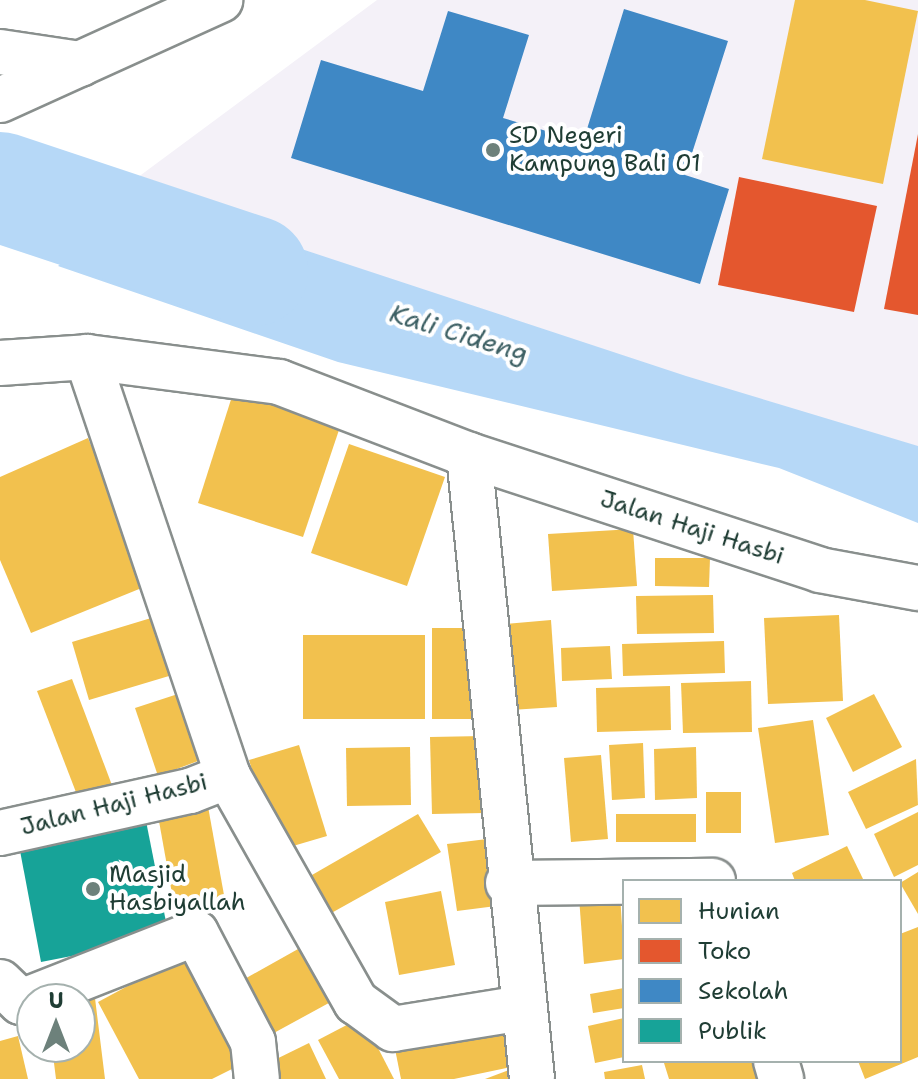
<!DOCTYPE html>
<style>
body{margin:0}
#map{position:relative;width:918px;height:1079px;overflow:hidden;background:#fff;font-family:"Shantell Sans",sans-serif}
div>[style]{position:absolute}
[style*='--x']{left:calc(var(--x)*1px);top:calc(var(--y)*1px);width:calc(var(--w)*1px);rotate:calc(var(--a)*1deg)}
.built>*{inset:0;background:#f4f1f8}
.water>*{inset:0;background:#b6d8f7}
.homes>*{inset:0;background:#f2c14e}
.shops>*{inset:0;background:#e4572e}
.schools>*{inset:0;background:#3f88c5}
.public>*{inset:0;background:#17a398}
.river>*{height:110px;margin:-55px;padding:0 55px;transform-origin:55px;border-radius:55px;background:#b6d8f7}
.roads{filter:drop-shadow(2px 0 #898f8d) drop-shadow(-2px 0 #898f8d) drop-shadow(0 2px #898f8d) drop-shadow(0 -2px #898f8d)}
.street>*{height:44px;margin:-22px;padding:0 22px;transform-origin:22px;border-radius:22px;background:#fff}
.primary>*{height:44px;margin:-22px;padding:0 22px;transform-origin:22px;border-radius:22px;background:#fff}
.dots>*{width:22px;height:22px;translate:-50% -50%;box-sizing:border-box;border:4px solid #fff;border-radius:50%}
span{translate:-50% -50%;white-space:nowrap;text-align:center;line-height:1.15;-webkit-text-stroke:8px #fff;paint-order:stroke}
.poi-label{font-size:24px;color:#1f3d34}
.left{translate:0 -50%;text-align:left}
.street-label{font-size:24px;color:#1f3d34}
.water-label{font-size:26px;color:#3d6064;font-style:italic}
.legend{position:absolute;left:622px;top:879px;width:280px;height:184px;box-sizing:border-box;background:#fff;border:2px solid #a5b1ae;margin:0;padding:10px 14px;list-style:none;font-size:24px;color:#1f3d34}
.legend li{display:flex;align-items:center;gap:16px;height:40px}
.legend b{width:40px;border:2px solid #a5b1ae}
.north{position:absolute;left:16px;top:983px;width:80px;height:80px;box-sizing:border-box;background:#fff;border:2px solid #a5b1ae;border-radius:50%;rotate:0deg;font-size:22px;font-weight:700;line-height:32px;text-align:center;color:#1f3d34}
.north::after{content:'';display:block;margin:auto;width:28px;height:36px;background:#6d817b;clip-path:polygon(50% 0,100% 100%,50% 72%,0 100%)}
</style>
<div id="map">
<div class="built">
<div style="clip-path:polygon(377px 0,918px 0,918px 518px,95px 209px)"></div>
</div>
<div class="water">
<div style="clip-path:polygon(141px 196px,686px 376px,918px 446px,918px 523px,779px 468px,338px 362px,58px 266px)"></div>
</div>
<div class="homes">
<div style="clip-path:polygon(795px 0,865px 0,918px 11px,883px 184px,762px 159px)"></div>
<div style="clip-path:polygon(235px 387px,342px 421px,303px 537px,198px 503px)"></div>
<div style="clip-path:polygon(88px 438px,149px 585px,31px 633px,0 560px,0 477px)"></div>
<div style="clip-path:polygon(349px 444px,445px 477px,407px 586px,311px 553px)"></div>
<div style="clip-path:polygon(633px 529px,637px 586px,552px 591px,548px 534px)"></div>
<div style="clip-path:polygon(655px 558px,710px 558px,709px 587px,655px 586px)"></div>
<div style="clip-path:polygon(713px 595px,714px 633px,637px 634px,636px 596px)"></div>
<div style="clip-path:polygon(161px 615px,179px 673px,89px 700px,72px 642px)"></div>
<div style="clip-path:polygon(839px 615px,843px 701px,768px 704px,764px 618px)"></div>
<div style="clip-path:polygon(551px 620px,557px 707px,511px 710px,504px 624px)"></div>
<div style="clip-path:polygon(432px 628px,478px 628px,478px 719px,432px 719px)"></div>
<div style="clip-path:polygon(303px 635px,425px 635px,425px 719px,303px 719px)"></div>
<div style="clip-path:polygon(724px 641px,725px 673px,623px 676px,622px 644px)"></div>
<div style="clip-path:polygon(610px 646px,612px 679px,562px 681px,561px 648px)"></div>
<div style="clip-path:polygon(72px 679px,113px 788px,79px 800px,37px 691px)"></div>
<div style="clip-path:polygon(751px 681px,752px 732px,683px 733px,681px 683px)"></div>
<div style="clip-path:polygon(670px 686px,671px 730px,597px 732px,596px 688px)"></div>
<div style="clip-path:polygon(184px 692px,206px 758px,158px 776px,135px 708px)"></div>
<div style="clip-path:polygon(874px 694px,902px 747px,853px 772px,826px 718px)"></div>
<div style="clip-path:polygon(813px 720px,829px 835px,775px 843px,758px 728px)"></div>
<div style="clip-path:polygon(483px 736px,485px 813px,432px 814px,430px 737px)"></div>
<div style="clip-path:polygon(643px 743px,645px 798px,612px 800px,609px 745px)"></div>
<div style="clip-path:polygon(299px 745px,327px 836px,276px 851px,249px 760px)"></div>
<div style="clip-path:polygon(410px 747px,411px 805px,347px 806px,346px 748px)"></div>
<div style="clip-path:polygon(696px 747px,697px 798px,655px 800px,654px 749px)"></div>
<div style="clip-path:polygon(601px 755px,608px 839px,571px 842px,564px 758px)"></div>
<div style="clip-path:polygon(916px 759px,918px 805px,866px 829px,848px 792px)"></div>
<div style="clip-path:polygon(706px 792px,741px 792px,741px 833px,706px 833px)"></div>
<div style="clip-path:polygon(207px 801px,226px 906px,176px 916px,157px 810px)"></div>
<div style="clip-path:polygon(918px 812px,918px 865px,894px 877px,874px 834px)"></div>
<div style="clip-path:polygon(418px 814px,441px 852px,326px 916px,305px 879px)"></div>
<div style="clip-path:polygon(616px 814px,696px 814px,696px 842px,616px 842px)"></div>
<div style="clip-path:polygon(495px 838px,504px 905px,457px 911px,447px 844px)"></div>
<div style="clip-path:polygon(847px 846px,864px 881px,795px 881px,792px 873px)"></div>
<div style="clip-path:polygon(918px 872px,918px 914px,900px 883px)"></div>
<div style="clip-path:polygon(441px 891px,455px 965px,399px 975px,385px 902px)"></div>
<div style="clip-path:polygon(620px 894px,624px 959px,584px 964px,579px 897px)"></div>
<div style="clip-path:polygon(918px 927px,918px 1057px,865px 1079px,858px 1061px,900px 1061px,900px 934px)"></div>
<div style="clip-path:polygon(307px 944px,338px 998px,272px 1034px,241px 981px)"></div>
<div style="clip-path:polygon(191px 952px,248px 1061px,212px 1079px,139px 1079px,98px 1002px)"></div>
<div style="clip-path:polygon(624px 988px,624px 1008px,593px 1013px,590px 994px)"></div>
<div style="clip-path:polygon(94px 990px,105px 1079px,56px 1079px,52px 1047px,80px 1047px,80px 999px)"></div>
<div style="clip-path:polygon(515px 1014px,526px 1064px,454px 1079px,401px 1079px,393px 1039px)"></div>
<div style="clip-path:polygon(362px 1017px,394px 1079px,339px 1079px,318px 1040px)"></div>
<div style="clip-path:polygon(624px 1018px,624px 1057px,595px 1063px,588px 1026px)"></div>
<div style="clip-path:polygon(18px 1036px,28px 1079px,0 1079px,0 1041px)"></div>
<div style="clip-path:polygon(309px 1043px,326px 1079px,261px 1079px,256px 1069px)"></div>
<div style="clip-path:polygon(670px 1061px,763px 1061px,760px 1079px,669px 1079px,664px 1063px)"></div>
<div style="clip-path:polygon(642px 1065px,645px 1079px,605px 1079px,604px 1072px)"></div>
<div style="clip-path:polygon(509px 1070px,513px 1079px,485px 1079px)"></div>
</div>
<div class="shops">
<div style="clip-path:polygon(918px 134px,918px 315px,884px 309px)"></div>
<div style="clip-path:polygon(739px 177px,877px 206px,854px 312px,718px 285px)"></div>
</div>
<div class="schools">
<div style="clip-path:polygon(624px 9px,728px 41px,685px 175px,729px 189px,700px 284px,291px 158px,321px 60px,423px 91px,448px 11px,529px 35px,503px 118px,583px 142px)"></div>
</div>
<div class="public">
<div style="clip-path:polygon(145px 816px,169px 937px,41px 962px,18px 840px)"></div>
</div>
<div class="river">
<div style="--x:0;--y:187;--w:267;--a:18.4"></div>
</div>
<div class="roads">
<div class="street">
<div style="--x:87;--y:357;--w:194;--a:7.4"></div>
<div style="--x:279;--y:382;--w:204;--a:21"></div>
<div style="--x:469;--y:455;--w:369;--a:18.1"></div>
<div style="--x:820;--y:570;--w:100;--a:10.4"></div>
<div style="--x:0;--y:363;--w:87;--a:-3.9"></div>
<div style="--x:87;--y:357;--w:442;--a:71.4"></div>
<div style="--x:228;--y:776;--w:260;--a:60.5"></div>
<div style="--x:356;--y:1002;--w:46;--a:36.1"></div>
<div style="--x:393;--y:1029;--w:131;--a:-9.2"></div>
<div style="--x:469;--y:455;--w:627;--a:84.23"></div>
<div style="--x:0;--y:833;--w:195;--a:-12.5"></div>
<div style="--x:190;--y:791;--w:41;--a:-21.5"></div>
<div style="--x:508;--y:883;--w:205;--a:-0.6"></div>
<div style="--x:0;--y:982;--w:29;--a:44"></div>
<div style="--x:21;--y:1002;--w:188;--a:-21.5"></div>
<div style="--x:196;--y:933;--w:123;--a:62.4"></div>
<div style="--x:253;--y:1042;--w:37;--a:84"></div>
<div style="--x:776;--y:1061;--w:19;--a:74"></div>
</div>
<div class="primary">
<div style="--x:0;--y:52;--w:81;--a:8.5"></div>
<div style="--x:0;--y:100;--w:242;--a:-24.4"></div>
</div>
</div>
<div class="dots">
<div style="left:493px;top:150px;background:#6d817b"></div>
<div style="left:93px;top:889px;background:#6d817b"></div>
</div>
<div class="poi-label">
<span class="left" style="left:509px;top:150px">SD Negeri<br>Kampung Bali 01</span>
<span class="left" style="left:109px;top:889px">Masjid<br>Hasbiyallah</span>
</div>
<div class="street-label">
<span style="left:692px;top:528px;rotate:18deg">Jalan Haji Hasbi</span>
<span style="left:114px;top:805px;rotate:-14deg">Jalan Haji Hasbi</span>
</div>
<div class="water-label">
<span style="left:459px;top:333px;rotate:17deg">Kali Cideng</span>
</div>
<ul class="legend">
<li><b style="height:22px;background:#f2c14e"></b>Hunian</li>
<li><b style="height:22px;background:#e4572e"></b>Toko</li>
<li><b style="height:22px;background:#3f88c5"></b>Sekolah</li>
<li><b style="height:22px;background:#17a398"></b>Publik</li>
</ul>
<div class="north">U</div>
</div>
